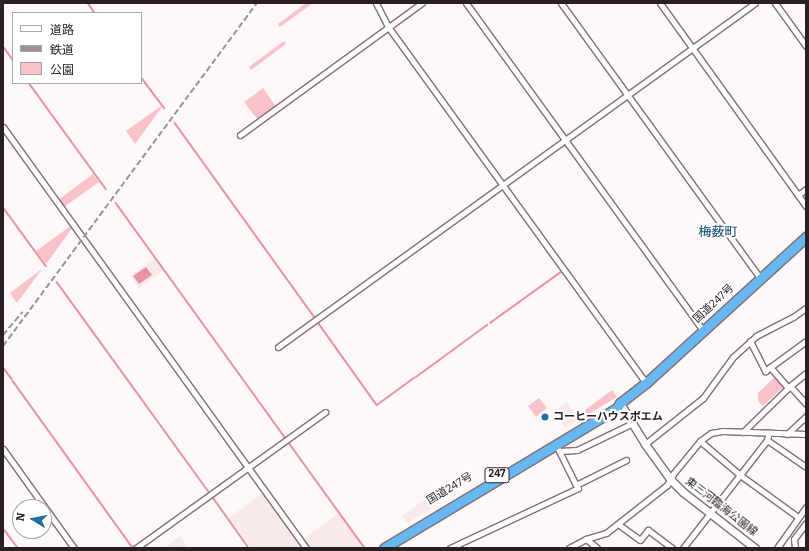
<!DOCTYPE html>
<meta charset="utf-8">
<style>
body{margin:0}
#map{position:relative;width:809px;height:551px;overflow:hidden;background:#fef8f8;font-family:Bitter,"Noto Sans JP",serif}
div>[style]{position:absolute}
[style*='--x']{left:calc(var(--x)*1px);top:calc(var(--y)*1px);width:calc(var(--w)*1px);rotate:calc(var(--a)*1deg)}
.built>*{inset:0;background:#f8e9eb}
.green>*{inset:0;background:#f9c1ca}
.water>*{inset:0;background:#e892a3}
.stream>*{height:1.5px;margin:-0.75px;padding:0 0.75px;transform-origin:0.75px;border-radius:0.75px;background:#e892a3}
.roads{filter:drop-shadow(1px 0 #866e72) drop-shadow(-1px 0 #866e72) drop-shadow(0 1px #866e72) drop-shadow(0 -1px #866e72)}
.street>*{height:5px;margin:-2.5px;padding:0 2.5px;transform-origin:2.5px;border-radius:2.5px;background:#fff}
.secondary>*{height:7px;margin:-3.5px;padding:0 3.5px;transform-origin:3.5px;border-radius:3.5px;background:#fff}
.highway>*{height:9px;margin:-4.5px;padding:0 4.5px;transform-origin:4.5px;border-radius:4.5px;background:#67b7f0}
.rail>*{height:1.5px;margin-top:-0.75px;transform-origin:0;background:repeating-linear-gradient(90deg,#9b9394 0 6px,transparent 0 9px)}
.dots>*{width:11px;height:11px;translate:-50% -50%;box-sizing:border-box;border:2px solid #fff;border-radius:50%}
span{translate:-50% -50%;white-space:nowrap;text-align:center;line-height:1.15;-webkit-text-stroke:4px #fff;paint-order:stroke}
.shield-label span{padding:1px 3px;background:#fff;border:1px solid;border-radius:3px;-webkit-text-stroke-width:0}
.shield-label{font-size:10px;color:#2a2022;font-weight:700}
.street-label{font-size:11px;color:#2a2022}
.poi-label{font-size:11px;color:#2a2022;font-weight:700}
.left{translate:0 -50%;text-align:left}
.quarter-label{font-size:13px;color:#084163}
.frame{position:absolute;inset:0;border:4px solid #2a2022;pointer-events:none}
.legend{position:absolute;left:12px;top:12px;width:130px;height:72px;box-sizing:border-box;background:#fff;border:1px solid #aaa6a7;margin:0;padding:5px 7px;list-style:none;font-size:12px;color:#2a2022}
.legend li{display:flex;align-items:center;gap:8px;height:20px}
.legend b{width:20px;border:1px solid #aaa6a7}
.north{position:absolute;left:12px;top:499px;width:40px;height:40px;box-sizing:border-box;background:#fff;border:1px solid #aaa6a7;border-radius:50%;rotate:280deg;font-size:11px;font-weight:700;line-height:16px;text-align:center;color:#2a2022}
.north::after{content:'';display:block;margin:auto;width:14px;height:18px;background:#2170a2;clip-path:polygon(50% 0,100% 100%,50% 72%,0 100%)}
</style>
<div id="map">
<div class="built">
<div style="clip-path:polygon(155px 258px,164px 270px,139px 288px,130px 276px)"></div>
<div style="clip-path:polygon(567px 402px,579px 419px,565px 428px,554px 412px)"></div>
<div style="clip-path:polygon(264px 492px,305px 548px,251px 548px,229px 518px)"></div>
<div style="clip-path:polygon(427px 498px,434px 507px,407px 523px,402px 516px)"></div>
<div style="clip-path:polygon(339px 513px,364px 548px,309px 548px,303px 539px)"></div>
<div style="clip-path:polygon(180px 536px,188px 548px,164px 548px)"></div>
</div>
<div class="green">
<div style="clip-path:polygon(306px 3px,313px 3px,280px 27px,278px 24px)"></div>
<div style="clip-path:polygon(284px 41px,286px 44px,251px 70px,249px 67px)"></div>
<div style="clip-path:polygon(263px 88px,276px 107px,258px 120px,244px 102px)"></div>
<div style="clip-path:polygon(161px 106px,162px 107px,135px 144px,126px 131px)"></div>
<div style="clip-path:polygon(93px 174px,99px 182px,64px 207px,58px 200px)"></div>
<div style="clip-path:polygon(72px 225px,73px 227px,46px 264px,36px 251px)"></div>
<div style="clip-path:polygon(42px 269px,17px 303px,10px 293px)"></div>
<div style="clip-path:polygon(775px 377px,784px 386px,763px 406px,758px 401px,758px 393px)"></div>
<div style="clip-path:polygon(612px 390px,617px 397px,580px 419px,577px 416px)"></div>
<div style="clip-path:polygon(539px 398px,547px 408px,536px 417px,528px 406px)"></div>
</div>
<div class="water">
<div style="clip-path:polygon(146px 267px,152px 275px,139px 284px,133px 276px)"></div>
</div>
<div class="stream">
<div style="--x:88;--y:3;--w:12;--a:55"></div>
<div style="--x:3;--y:46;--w:17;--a:54"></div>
<div style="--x:141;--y:77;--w:39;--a:53"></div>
<div style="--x:29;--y:83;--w:131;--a:54"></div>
<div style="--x:175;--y:123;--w:240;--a:54.3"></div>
<div style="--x:116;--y:203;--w:424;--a:54.2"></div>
<div style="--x:3;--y:207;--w:73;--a:53.9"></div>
<div style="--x:57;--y:282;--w:261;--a:54.1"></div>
<div style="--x:317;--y:321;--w:103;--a:54.5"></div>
<div style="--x:377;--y:405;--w:46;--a:-36.1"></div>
<div style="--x:490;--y:323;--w:87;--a:-35.7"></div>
<div style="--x:3;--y:367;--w:15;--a:53"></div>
<div style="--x:416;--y:377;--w:88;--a:-36.2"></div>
<div style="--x:13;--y:381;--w:206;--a:54.3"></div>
<div style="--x:212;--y:496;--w:64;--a:54.6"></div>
<div style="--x:3;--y:528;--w:25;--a:53"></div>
</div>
<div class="roads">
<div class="street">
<div style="--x:376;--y:3;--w:28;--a:63"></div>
<div style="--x:389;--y:28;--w:438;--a:54.1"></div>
<div style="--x:466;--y:3;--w:405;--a:54.1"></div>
<div style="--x:561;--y:3;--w:339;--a:54.1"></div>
<div style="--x:660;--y:3;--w:250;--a:54.3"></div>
<div style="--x:775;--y:3;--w:53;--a:54.2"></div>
<div style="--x:3;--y:127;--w:519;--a:54.26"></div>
<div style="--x:240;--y:135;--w:225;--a:-36"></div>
<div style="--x:798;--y:195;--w:10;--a:-37"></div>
<div style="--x:750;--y:341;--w:34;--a:63"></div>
<div style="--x:765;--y:371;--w:51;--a:-36.2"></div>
<div style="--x:278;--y:347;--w:588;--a:-35.8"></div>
<div style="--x:770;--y:367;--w:28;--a:49"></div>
<div style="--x:790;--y:386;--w:24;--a:48"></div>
<div style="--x:743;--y:432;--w:66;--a:-44.4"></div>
<div style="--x:790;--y:386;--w:21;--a:-39"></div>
<div style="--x:787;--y:434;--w:26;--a:-43"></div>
<div style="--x:768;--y:436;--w:4;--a:104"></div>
<div style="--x:767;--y:440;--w:47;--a:34.7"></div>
<div style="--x:700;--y:441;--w:52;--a:40.4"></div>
<div style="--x:740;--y:475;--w:72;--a:35.9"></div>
<div style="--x:645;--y:444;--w:74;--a:-38.4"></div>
<div style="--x:703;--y:398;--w:51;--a:-53.8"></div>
<div style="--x:733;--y:357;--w:31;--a:-42"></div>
<div style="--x:756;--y:336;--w:42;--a:-27.2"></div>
<div style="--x:793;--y:317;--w:16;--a:-35"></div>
<div style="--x:3;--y:449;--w:122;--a:54.4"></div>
<div style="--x:558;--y:449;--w:40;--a:63.4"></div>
<div style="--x:559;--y:451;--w:18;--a:-3"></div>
<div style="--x:577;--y:450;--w:62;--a:-25.7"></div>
<div style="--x:618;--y:524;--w:27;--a:36"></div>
<div style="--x:640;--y:540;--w:13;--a:-51"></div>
<div style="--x:648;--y:530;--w:30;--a:37"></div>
<div style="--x:586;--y:539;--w:14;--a:39"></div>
<div style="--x:136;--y:548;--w:233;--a:-35.7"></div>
<div style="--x:450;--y:548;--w:141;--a:-25.1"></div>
<div style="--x:578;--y:488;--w:4;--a:-124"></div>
<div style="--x:576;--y:485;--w:56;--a:-26.6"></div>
<div style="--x:569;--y:548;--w:19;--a:-28"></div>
<div style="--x:586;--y:539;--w:21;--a:-17"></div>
<div style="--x:606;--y:533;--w:78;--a:-38.2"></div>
<div style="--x:667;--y:485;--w:13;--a:-61"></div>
<div style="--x:673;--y:474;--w:43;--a:-50.7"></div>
<div style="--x:700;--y:441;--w:14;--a:-36"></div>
<div style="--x:711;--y:433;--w:11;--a:-10"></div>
<div style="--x:722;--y:431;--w:84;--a:2"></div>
<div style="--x:683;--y:548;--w:137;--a:-52.1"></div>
<div style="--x:777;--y:548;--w:50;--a:-54.7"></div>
<div style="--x:795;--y:548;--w:9;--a:-96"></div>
<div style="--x:794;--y:539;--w:20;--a:-53"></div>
</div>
<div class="secondary">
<div style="--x:620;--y:403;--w:48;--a:58.6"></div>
<div style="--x:645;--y:444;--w:44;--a:54.2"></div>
<div style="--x:671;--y:480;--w:17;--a:45"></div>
<div style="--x:683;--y:492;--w:91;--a:37.9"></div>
</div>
<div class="highway">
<div style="--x:384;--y:548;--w:272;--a:-31"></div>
<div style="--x:617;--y:408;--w:6;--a:-59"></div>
<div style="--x:620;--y:403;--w:33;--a:-38"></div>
<div style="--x:646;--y:383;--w:217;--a:-42.4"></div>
</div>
</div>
<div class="rail">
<div style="--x:3;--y:335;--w:30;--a:-50"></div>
<div style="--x:3;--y:346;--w:427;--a:-53.5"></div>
</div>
<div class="dots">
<div style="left:545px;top:417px;background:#2170a2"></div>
</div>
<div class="shield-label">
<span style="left:497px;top:475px">247</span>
</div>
<div class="street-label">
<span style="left:714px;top:304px;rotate:-43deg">国道247号</span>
<span style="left:450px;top:489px;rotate:-31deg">国道247号</span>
<span style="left:721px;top:507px;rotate:38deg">東三河臨海公園線</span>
</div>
<div class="poi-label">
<span class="left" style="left:553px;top:417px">コーヒーハウスポエム</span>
</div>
<div class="quarter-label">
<span style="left:718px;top:232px">梅薮町</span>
</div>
<div class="frame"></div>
<ul class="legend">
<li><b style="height:5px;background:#fff"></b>道路</li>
<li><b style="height:5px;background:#9b9394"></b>鉄道</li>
<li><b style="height:11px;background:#f9c1ca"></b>公園</li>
</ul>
<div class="north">N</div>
</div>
